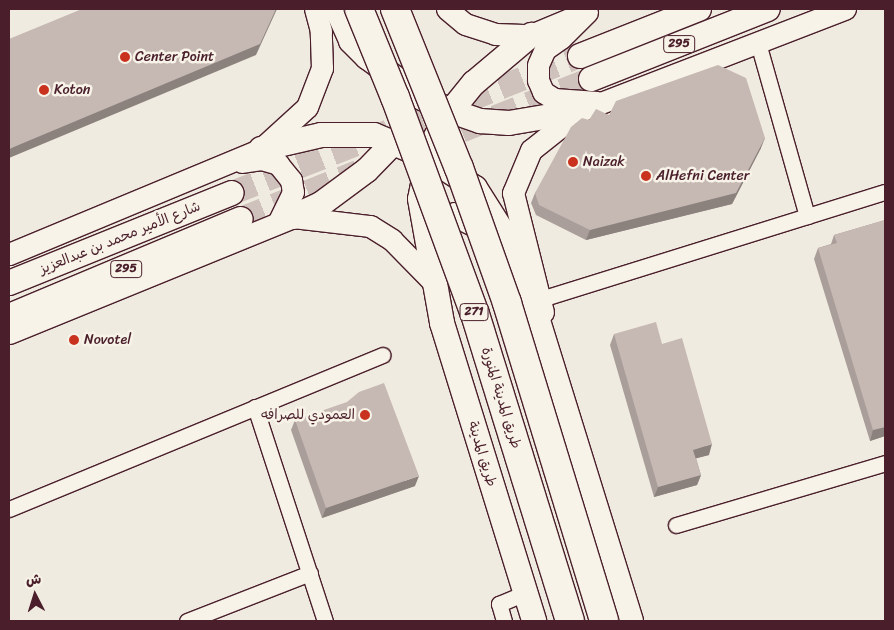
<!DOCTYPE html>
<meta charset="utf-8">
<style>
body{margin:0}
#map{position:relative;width:894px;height:630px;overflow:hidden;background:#f0ebe0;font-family:Sriracha,"Playpen Sans Arabic",sans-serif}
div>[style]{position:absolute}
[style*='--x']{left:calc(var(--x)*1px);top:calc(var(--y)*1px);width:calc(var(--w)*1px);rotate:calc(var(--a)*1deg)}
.primary-tunnel>*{height:24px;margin-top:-12px;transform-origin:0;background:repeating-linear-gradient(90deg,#cfc2bc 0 24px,transparent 0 36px)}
.roads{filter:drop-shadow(1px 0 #4a1f2b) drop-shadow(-1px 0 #4a1f2b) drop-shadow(0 1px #4a1f2b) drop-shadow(0 -1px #4a1f2b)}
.minor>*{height:15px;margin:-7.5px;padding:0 7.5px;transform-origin:7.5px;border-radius:7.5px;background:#f7f3e8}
.secondary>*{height:21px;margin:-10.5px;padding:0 10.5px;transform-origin:10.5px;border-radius:10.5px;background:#f7f3e8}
.primary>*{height:24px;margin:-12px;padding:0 12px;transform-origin:12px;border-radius:12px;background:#f7f3e8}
.bridges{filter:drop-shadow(1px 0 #4a1f2b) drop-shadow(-1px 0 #4a1f2b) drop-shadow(0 1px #4a1f2b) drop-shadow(0 -1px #4a1f2b)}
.motorway-bridge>*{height:28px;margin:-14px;padding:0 14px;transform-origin:14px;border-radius:14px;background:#f7f3e8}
.wall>*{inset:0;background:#aa9e9a}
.shaded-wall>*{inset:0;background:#8b817d}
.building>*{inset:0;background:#c6b8b3}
.dots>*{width:14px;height:14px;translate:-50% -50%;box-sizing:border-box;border:2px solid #f7f3e8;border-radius:50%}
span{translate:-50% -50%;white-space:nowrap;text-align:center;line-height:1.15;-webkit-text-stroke:5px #f7f3e8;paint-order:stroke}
.shield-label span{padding:1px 4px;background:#f7f3e8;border:1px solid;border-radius:4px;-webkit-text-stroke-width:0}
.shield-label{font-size:12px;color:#4a1f2b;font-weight:700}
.poi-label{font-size:14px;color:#4a1f2b}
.left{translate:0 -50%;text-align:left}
.right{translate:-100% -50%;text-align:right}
.street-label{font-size:14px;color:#4a1f2b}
.frame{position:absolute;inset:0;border:10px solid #4a1f2b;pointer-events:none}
.north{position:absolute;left:10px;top:570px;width:50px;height:50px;-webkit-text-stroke:4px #f7f3e8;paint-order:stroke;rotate:355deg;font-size:14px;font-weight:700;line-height:20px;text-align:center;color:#4a1f2b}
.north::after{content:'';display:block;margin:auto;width:18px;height:22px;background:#4a1f2b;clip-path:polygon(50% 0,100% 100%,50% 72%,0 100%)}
</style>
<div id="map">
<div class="primary-tunnel">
<div style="--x:428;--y:144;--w:175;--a:-21.7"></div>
<div style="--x:232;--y:193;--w:374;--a:-21.5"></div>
<div style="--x:241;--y:219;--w:126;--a:-21.9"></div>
</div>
<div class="roads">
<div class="minor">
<div style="--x:758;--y:43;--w:180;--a:74.2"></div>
<div style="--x:541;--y:299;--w:360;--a:-17.3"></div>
<div style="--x:255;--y:407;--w:225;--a:71.9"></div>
<div style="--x:9;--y:509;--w:404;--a:-22.4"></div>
<div style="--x:676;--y:525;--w:218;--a:-16.5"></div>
<div style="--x:187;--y:621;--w:132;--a:-21.3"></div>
<div style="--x:504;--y:621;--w:18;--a:-106"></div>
<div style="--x:499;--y:604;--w:28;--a:-23"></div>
</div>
<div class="secondary">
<div style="--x:447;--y:9;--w:23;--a:40"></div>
<div style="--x:465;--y:24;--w:32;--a:18"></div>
<div style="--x:495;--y:34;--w:36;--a:2"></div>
<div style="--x:531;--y:35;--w:52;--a:-22.6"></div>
<div style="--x:587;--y:12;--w:37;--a:135"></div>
<div style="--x:561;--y:38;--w:19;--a:145"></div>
<div style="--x:545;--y:49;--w:17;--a:114"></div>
<div style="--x:538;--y:65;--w:15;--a:90"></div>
<div style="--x:538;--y:80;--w:13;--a:67"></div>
<div style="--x:543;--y:92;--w:13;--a:32"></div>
<div style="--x:554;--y:99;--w:43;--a:4"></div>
<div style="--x:242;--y:162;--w:19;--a:-9"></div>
<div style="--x:261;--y:159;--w:18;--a:16"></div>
<div style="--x:278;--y:164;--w:21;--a:51"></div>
<div style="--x:291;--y:180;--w:12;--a:81"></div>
<div style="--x:293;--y:192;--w:34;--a:116"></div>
<div style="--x:9;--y:254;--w:273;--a:-22.6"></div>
<div style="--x:261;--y:149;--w:62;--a:-42.4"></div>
<div style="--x:307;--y:107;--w:42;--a:-69"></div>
<div style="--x:322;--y:68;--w:37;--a:-92"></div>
<div style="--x:321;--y:31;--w:23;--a:-105"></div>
<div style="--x:543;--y:312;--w:123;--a:-104.1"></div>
<div style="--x:513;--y:193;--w:47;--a:-67.3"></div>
<div style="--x:531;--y:150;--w:63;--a:-38.5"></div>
<div style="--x:580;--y:111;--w:284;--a:-21.1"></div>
<div style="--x:9;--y:333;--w:307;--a:-22.2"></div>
<div style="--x:293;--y:217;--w:78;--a:6.7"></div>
<div style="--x:370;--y:226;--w:26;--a:32"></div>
<div style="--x:392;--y:240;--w:63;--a:45.6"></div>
</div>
<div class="primary">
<div style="--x:337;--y:9;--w:35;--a:66"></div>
<div style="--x:351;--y:41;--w:23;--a:45"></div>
<div style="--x:367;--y:57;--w:69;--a:36.7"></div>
<div style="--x:422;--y:98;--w:32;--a:24"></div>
<div style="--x:451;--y:111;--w:31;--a:19"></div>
<div style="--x:480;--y:121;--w:29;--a:4"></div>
<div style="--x:509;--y:123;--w:72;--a:-9.6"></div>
<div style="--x:580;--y:56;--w:128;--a:-21.6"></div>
<div style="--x:591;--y:79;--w:190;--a:-21.6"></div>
<div style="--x:434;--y:140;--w:34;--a:-60"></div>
<div style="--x:451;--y:111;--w:36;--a:-51"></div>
<div style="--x:474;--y:83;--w:75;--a:-40.1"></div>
<div style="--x:261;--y:149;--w:62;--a:-13.1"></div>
<div style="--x:321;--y:135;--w:53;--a:0"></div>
<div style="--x:374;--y:135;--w:60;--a:22.7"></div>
<div style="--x:429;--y:158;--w:55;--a:33.1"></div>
<div style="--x:475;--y:188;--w:49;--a:57.6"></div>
<div style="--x:501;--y:229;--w:92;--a:67.6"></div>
<div style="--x:536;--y:314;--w:321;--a:72.8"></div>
<div style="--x:424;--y:179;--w:20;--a:101"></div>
<div style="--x:420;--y:199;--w:126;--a:79.9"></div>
<div style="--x:442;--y:323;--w:312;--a:72.8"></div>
<div style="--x:293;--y:217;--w:31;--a:-25"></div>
<div style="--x:321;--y:204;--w:57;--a:-36.5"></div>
<div style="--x:367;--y:170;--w:52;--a:-45.8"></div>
<div style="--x:434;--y:238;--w:23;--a:-59"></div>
<div style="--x:446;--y:218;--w:10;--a:-17"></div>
<div style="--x:456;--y:215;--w:30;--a:27"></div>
<div style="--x:483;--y:229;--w:8;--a:60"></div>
<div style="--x:9;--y:283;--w:240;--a:-22"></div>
<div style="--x:9;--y:316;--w:251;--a:-22.7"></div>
</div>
</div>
<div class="bridges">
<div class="motorway-bridge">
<div style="--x:359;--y:9;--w:95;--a:67.8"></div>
<div style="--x:395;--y:97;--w:231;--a:69.8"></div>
<div style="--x:475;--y:314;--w:321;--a:72.8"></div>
<div style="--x:395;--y:9;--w:171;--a:68.1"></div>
<div style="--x:459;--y:168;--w:143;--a:70.4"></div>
<div style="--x:507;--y:303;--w:332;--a:73"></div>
</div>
</div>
<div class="wall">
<div style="clip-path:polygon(589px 120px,761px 148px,732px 204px,586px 240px,536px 215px,531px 203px,535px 193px)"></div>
<div style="clip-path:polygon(885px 220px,885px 436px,870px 441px,814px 259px,818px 248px,831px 244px,834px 235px)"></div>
<div style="clip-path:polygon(614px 334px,662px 344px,709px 455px,696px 458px,701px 475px,697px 485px,654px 497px,610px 345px)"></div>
<div style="clip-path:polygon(295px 420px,415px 486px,322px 518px,291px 430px)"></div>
</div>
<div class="shaded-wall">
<div style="clip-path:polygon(276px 9px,277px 9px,256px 55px,9px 158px,9px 149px)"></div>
<div style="clip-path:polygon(765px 138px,761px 148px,732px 204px,586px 240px,590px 230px)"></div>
<div style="clip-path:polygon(885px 427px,885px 436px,870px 441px,873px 430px)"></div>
<div style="clip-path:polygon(712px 444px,709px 455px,690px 460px,693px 450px)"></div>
<div style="clip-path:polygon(701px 475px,697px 485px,654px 497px,658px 487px)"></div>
<div style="clip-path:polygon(419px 476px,415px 486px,322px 518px,326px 508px)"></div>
</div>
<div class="building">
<div style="clip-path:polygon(82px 9px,276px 9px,260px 44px,9px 149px,9px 39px)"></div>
<div style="clip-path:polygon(718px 65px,746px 78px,765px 138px,736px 193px,590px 230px,539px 205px,535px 193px,571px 127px,582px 118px,589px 120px,596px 109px,609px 115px,616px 101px)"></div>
<div style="clip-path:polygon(885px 220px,885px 427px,873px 430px,818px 248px,837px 243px,834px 235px)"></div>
<div style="clip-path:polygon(656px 322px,662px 344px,682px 338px,712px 444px,693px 450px,701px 475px,658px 487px,614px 334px)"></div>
<div style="clip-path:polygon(384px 383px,419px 476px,326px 508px,295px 420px,347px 402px,359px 392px)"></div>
</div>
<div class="dots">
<div style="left:125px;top:57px;background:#c8321e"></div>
<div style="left:44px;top:90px;background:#c8321e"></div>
<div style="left:573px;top:162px;background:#c8321e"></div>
<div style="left:646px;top:176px;background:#c8321e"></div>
<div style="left:74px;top:340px;background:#c8321e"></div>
<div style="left:365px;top:415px;background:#c8321e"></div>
</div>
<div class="shield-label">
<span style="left:679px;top:44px">295</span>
<span style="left:126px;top:269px">295</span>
<span style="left:474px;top:312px">271</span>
</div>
<div class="poi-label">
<span class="left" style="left:135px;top:57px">Center Point</span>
<span class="left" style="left:54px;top:90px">Koton</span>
<span class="left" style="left:583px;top:162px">Naizak</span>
<span class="left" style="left:656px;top:176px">AlHefni Center</span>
<span class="left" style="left:84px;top:340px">Novotel</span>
<span class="right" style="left:355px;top:415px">العمودي للصرافه</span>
</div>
<div class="street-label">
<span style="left:120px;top:238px;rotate:-22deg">شارع الأمير محمد بن عبدالعزيز</span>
<span style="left:501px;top:398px;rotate:73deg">طريق المدينة المنورة</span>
<span style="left:482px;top:454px;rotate:73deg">طريق المدينة</span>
</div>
<div class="frame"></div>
<div class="north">ش</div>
</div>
